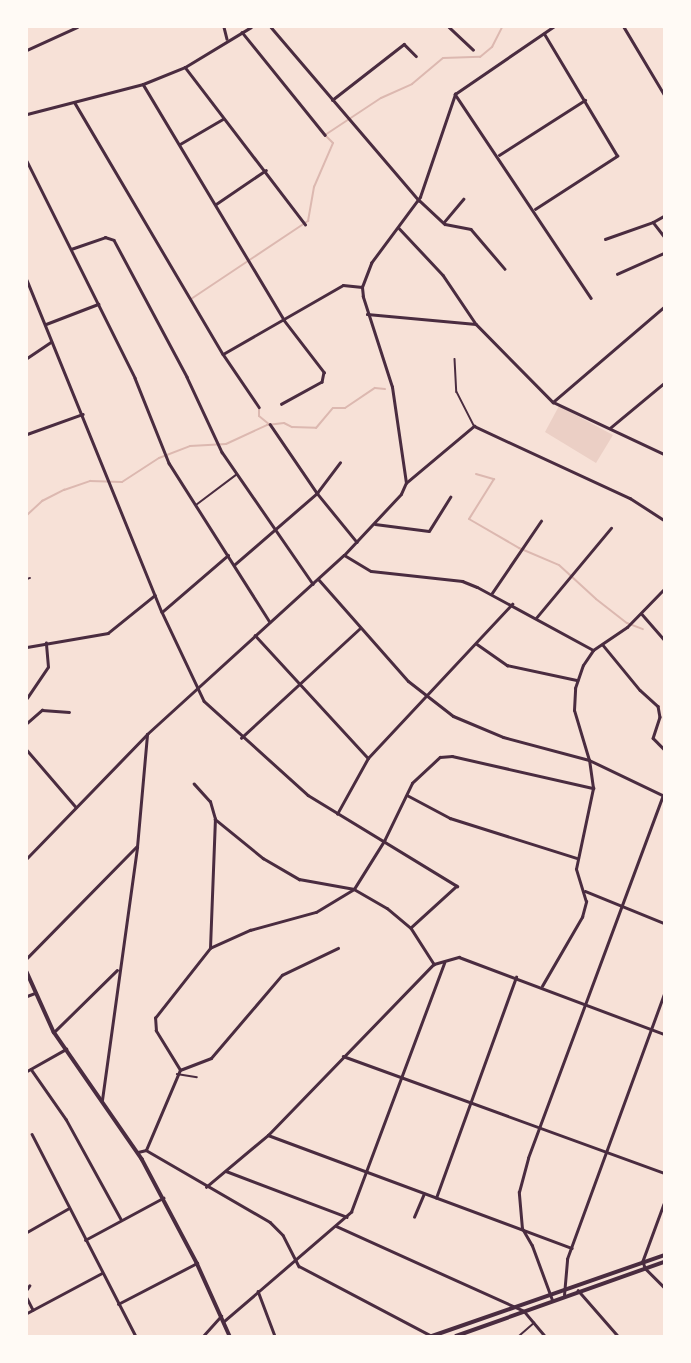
<!DOCTYPE html>
<style>
body{margin:0}
#map{position:relative;width:691px;height:1363px;overflow:hidden;background:#f7e1d7;font-family:"Alegreya Sans",sans-serif}
div>[style]{position:absolute}
[style*='--x']{left:calc(var(--x)*1px);top:calc(var(--y)*1px);width:calc(var(--w)*1px);rotate:calc(var(--a)*1deg)}
.green>*{inset:0;background:#ebcfc5}
.stream>*{height:2px;margin:-1px;padding:0 1px;transform-origin:1px;border-radius:1px;background:#dcb8b0}
.service>*{height:1.5px;margin:-0.75px;padding:0 0.75px;transform-origin:0.75px;border-radius:0.75px;background:#4a2c40}
.minor>*{height:2.5px;margin:-1.25px;padding:0 1.25px;transform-origin:1.25px;border-radius:1.25px;background:#4a2c40}
.tertiary>*{height:3px;margin:-1.5px;padding:0 1.5px;transform-origin:1.5px;border-radius:1.5px;background:#4a2c40}
.secondary>*{height:3.5px;margin:-1.75px;padding:0 1.75px;transform-origin:1.75px;border-radius:1.75px;background:#4a2c40}
.primary>*{height:4px;margin:-2px;padding:0 2px;transform-origin:2px;border-radius:2px;background:#4a2c40}
span{translate:-50% -50%;white-space:nowrap;text-align:center;line-height:1.15;-webkit-text-stroke:3px #fffaf5;paint-order:stroke}
.frame{position:absolute;inset:0;border:28px solid #fffaf5;pointer-events:none}
</style>
<div id="map">
<div class="green">
<div style="clip-path:polygon(559px 406px,613px 435px,596px 463px,545px 432px)"></div>
</div>
<div class="stream">
<div style="--x:191;--y:299;--w:141;--a:-33.7"></div>
<div style="--x:308;--y:221;--w:35;--a:-80"></div>
<div style="--x:314;--y:187;--w:48;--a:-66.6"></div>
<div style="--x:333;--y:143;--w:11;--a:-135"></div>
<div style="--x:325;--y:135;--w:67;--a:-33.5"></div>
<div style="--x:381;--y:98;--w:34;--a:-24"></div>
<div style="--x:412;--y:84;--w:40;--a:-40"></div>
<div style="--x:443;--y:58;--w:37;--a:-2"></div>
<div style="--x:480;--y:57;--w:16;--a:-40"></div>
<div style="--x:492;--y:47;--w:22;--a:-63"></div>
<div style="--x:259;--y:407;--w:9;--a:90"></div>
<div style="--x:259;--y:416;--w:13;--a:39"></div>
<div style="--x:476;--y:474;--w:19;--a:16"></div>
<div style="--x:494;--y:479;--w:47;--a:122"></div>
<div style="--x:469;--y:519;--w:58;--a:30.1"></div>
<div style="--x:519;--y:548;--w:43;--a:23"></div>
<div style="--x:559;--y:565;--w:50;--a:42.6"></div>
<div style="--x:596;--y:599;--w:39;--a:38"></div>
<div style="--x:627;--y:623;--w:17;--a:21"></div>
<div style="--x:27;--y:515;--w:21;--a:-43"></div>
<div style="--x:42;--y:501;--w:25;--a:-27"></div>
<div style="--x:64;--y:490;--w:28;--a:-19"></div>
<div style="--x:90;--y:481;--w:32;--a:2"></div>
<div style="--x:122;--y:482;--w:44;--a:-33"></div>
<div style="--x:159;--y:458;--w:33;--a:-21"></div>
<div style="--x:190;--y:446;--w:36;--a:-3"></div>
<div style="--x:226;--y:444;--w:45;--a:-24.9"></div>
<div style="--x:267;--y:425;--w:17;--a:-7"></div>
<div style="--x:284;--y:423;--w:9;--a:27"></div>
<div style="--x:292;--y:427;--w:24;--a:2"></div>
<div style="--x:316;--y:428;--w:26;--a:-50"></div>
<div style="--x:333;--y:408;--w:12;--a:0"></div>
<div style="--x:345;--y:408;--w:36;--a:-34"></div>
<div style="--x:375;--y:388;--w:10;--a:6"></div>
</div>
<div class="service">
<div style="--x:455;--y:359;--w:33;--a:87"></div>
<div style="--x:457;--y:392;--w:38;--a:63"></div>
<div style="--x:196;--y:505;--w:50;--a:-36.9"></div>
<div style="--x:27;--y:579;--w:3;--a:-18"></div>
<div style="--x:177;--y:1074;--w:20;--a:9"></div>
<div style="--x:519;--y:1336;--w:20;--a:-41"></div>
</div>
<div class="minor">
<div style="--x:224;--y:27;--w:12;--a:76"></div>
<div style="--x:271;--y:27;--w:228;--a:49.5"></div>
<div style="--x:419;--y:200;--w:35;--a:43"></div>
<div style="--x:445;--y:224;--w:26;--a:11"></div>
<div style="--x:471;--y:229;--w:52;--a:49.6"></div>
<div style="--x:449;--y:27;--w:33;--a:43"></div>
<div style="--x:624;--y:27;--w:78;--a:59.2"></div>
<div style="--x:242;--y:32;--w:132;--a:51.1"></div>
<div style="--x:27;--y:50;--w:55;--a:-24.7"></div>
<div style="--x:185;--y:67;--w:198;--a:52.6"></div>
<div style="--x:143;--y:84;--w:275;--a:59.1"></div>
<div style="--x:284;--y:320;--w:66;--a:52.4"></div>
<div style="--x:324;--y:372;--w:10;--a:101"></div>
<div style="--x:322;--y:382;--w:46;--a:151.2"></div>
<div style="--x:455;--y:94;--w:245;--a:56.3"></div>
<div style="--x:332;--y:100;--w:91;--a:-37.9"></div>
<div style="--x:404;--y:44;--w:17;--a:45"></div>
<div style="--x:75;--y:103;--w:291;--a:59.5"></div>
<div style="--x:223;--y:354;--w:64;--a:55.8"></div>
<div style="--x:180;--y:144;--w:50;--a:-30.2"></div>
<div style="--x:499;--y:155;--w:102;--a:-32.6"></div>
<div style="--x:27;--y:161;--w:242;--a:63.5"></div>
<div style="--x:135;--y:378;--w:92;--a:68.2"></div>
<div style="--x:169;--y:463;--w:188;--a:57.6"></div>
<div style="--x:216;--y:204;--w:60;--a:-34.2"></div>
<div style="--x:535;--y:209;--w:98;--a:-32.9"></div>
<div style="--x:617;--y:156;--w:142;--a:-120.9"></div>
<div style="--x:444;--y:222;--w:30;--a:-50"></div>
<div style="--x:653;--y:222;--w:13;--a:-29"></div>
<div style="--x:399;--y:228;--w:64;--a:46.9"></div>
<div style="--x:443;--y:275;--w:59;--a:56"></div>
<div style="--x:476;--y:324;--w:110;--a:45.4"></div>
<div style="--x:553;--y:402;--w:123;--a:25.1"></div>
<div style="--x:605;--y:239;--w:51;--a:-19.5"></div>
<div style="--x:653;--y:222;--w:18;--a:52"></div>
<div style="--x:71;--y:249;--w:36;--a:-19"></div>
<div style="--x:105;--y:237;--w:9;--a:18"></div>
<div style="--x:114;--y:240;--w:155;--a:61.9"></div>
<div style="--x:187;--y:377;--w:83;--a:65"></div>
<div style="--x:222;--y:452;--w:160;--a:55.4"></div>
<div style="--x:617;--y:274;--w:51;--a:-24.1"></div>
<div style="--x:27;--y:280;--w:358;--a:67.9"></div>
<div style="--x:162;--y:612;--w:98;--a:64.7"></div>
<div style="--x:204;--y:701;--w:140;--a:42.1"></div>
<div style="--x:308;--y:795;--w:175;--a:31.4"></div>
<div style="--x:457;--y:886;--w:62;--a:137.6"></div>
<div style="--x:367;--y:314;--w:109;--a:5.2"></div>
<div style="--x:46;--y:324;--w:56;--a:-21"></div>
<div style="--x:223;--y:354;--w:138;--a:-29.9"></div>
<div style="--x:343;--y:285;--w:19;--a:6"></div>
<div style="--x:27;--y:358;--w:29;--a:-34"></div>
<div style="--x:553;--y:402;--w:146;--a:-40.6"></div>
<div style="--x:270;--y:424;--w:83;--a:55.7"></div>
<div style="--x:317;--y:493;--w:63;--a:50.8"></div>
<div style="--x:610;--y:428;--w:70;--a:-39.8"></div>
<div style="--x:27;--y:434;--w:59;--a:-19.7"></div>
<div style="--x:406;--y:483;--w:89;--a:-40"></div>
<div style="--x:474;--y:426;--w:172;--a:24.8"></div>
<div style="--x:630;--y:498;--w:40;--a:32.9"></div>
<div style="--x:375;--y:524;--w:54;--a:7.4"></div>
<div style="--x:429;--y:531;--w:40;--a:-58"></div>
<div style="--x:344;--y:555;--w:83;--a:-46.9"></div>
<div style="--x:401;--y:494;--w:12;--a:-66"></div>
<div style="--x:406;--y:483;--w:97;--a:-98.3"></div>
<div style="--x:392;--y:387;--w:95;--a:-107.9"></div>
<div style="--x:363;--y:297;--w:10;--a:-96"></div>
<div style="--x:362;--y:287;--w:26;--a:-69"></div>
<div style="--x:371;--y:263;--w:82;--a:-53.4"></div>
<div style="--x:420;--y:197;--w:109;--a:-71.2"></div>
<div style="--x:455;--y:94;--w:119;--a:-34.4"></div>
<div style="--x:234;--y:565;--w:110;--a:-40.9"></div>
<div style="--x:317;--y:493;--w:38;--a:-53"></div>
<div style="--x:492;--y:593;--w:87;--a:-55.8"></div>
<div style="--x:162;--y:612;--w:87;--a:-40.8"></div>
<div style="--x:642;--y:614;--w:33;--a:49"></div>
<div style="--x:536;--y:618;--w:117;--a:-50.2"></div>
<div style="--x:255;--y:635;--w:167;--a:47.4"></div>
<div style="--x:477;--y:644;--w:37;--a:35"></div>
<div style="--x:507;--y:665;--w:72;--a:12.1"></div>
<div style="--x:603;--y:645;--w:58;--a:50.6"></div>
<div style="--x:640;--y:690;--w:24;--a:42"></div>
<div style="--x:658;--y:706;--w:11;--a:80"></div>
<div style="--x:660;--y:717;--w:22;--a:108"></div>
<div style="--x:653;--y:738;--w:16;--a:45"></div>
<div style="--x:27;--y:647;--w:82;--a:-9.8"></div>
<div style="--x:108;--y:633;--w:60;--a:-39"></div>
<div style="--x:27;--y:698;--w:37;--a:-56"></div>
<div style="--x:48;--y:667;--w:24;--a:-95"></div>
<div style="--x:27;--y:723;--w:20;--a:-41"></div>
<div style="--x:42;--y:710;--w:27;--a:4"></div>
<div style="--x:241;--y:738;--w:162;--a:-42.7"></div>
<div style="--x:27;--y:750;--w:75;--a:49.3"></div>
<div style="--x:407;--y:795;--w:49;--a:28.1"></div>
<div style="--x:450;--y:818;--w:133;--a:17.5"></div>
<div style="--x:337;--y:814;--w:64;--a:-61"></div>
<div style="--x:368;--y:758;--w:211;--a:-46.9"></div>
<div style="--x:215;--y:819;--w:62;--a:39.1"></div>
<div style="--x:263;--y:858;--w:42;--a:30.3"></div>
<div style="--x:299;--y:879;--w:56;--a:10.3"></div>
<div style="--x:354;--y:889;--w:38;--a:30"></div>
<div style="--x:387;--y:908;--w:31;--a:40"></div>
<div style="--x:411;--y:928;--w:43;--a:57.4"></div>
<div style="--x:585;--y:891;--w:85;--a:22.1"></div>
<div style="--x:210;--y:948;--w:44;--a:-24.2"></div>
<div style="--x:250;--y:930;--w:68;--a:-15.3"></div>
<div style="--x:316;--y:912;--w:44;--a:-31.2"></div>
<div style="--x:354;--y:889;--w:57;--a:-58"></div>
<div style="--x:384;--y:841;--w:64;--a:-64.2"></div>
<div style="--x:412;--y:783;--w:38;--a:-43"></div>
<div style="--x:440;--y:757;--w:12;--a:-5"></div>
<div style="--x:452;--y:756;--w:145;--a:12.8"></div>
<div style="--x:27;--y:958;--w:156;--a:-45.5"></div>
<div style="--x:434;--y:964;--w:26;--a:-16"></div>
<div style="--x:459;--y:957;--w:219;--a:20.6"></div>
<div style="--x:542;--y:986;--w:80;--a:-59.9"></div>
<div style="--x:582;--y:917;--w:16;--a:-75"></div>
<div style="--x:586;--y:902;--w:34;--a:-107"></div>
<div style="--x:576;--y:869;--w:83;--a:-78.1"></div>
<div style="--x:593;--y:788;--w:28;--a:-98"></div>
<div style="--x:27;--y:996;--w:9;--a:-21"></div>
<div style="--x:54;--y:1032;--w:88;--a:-44.5"></div>
<div style="--x:343;--y:1056;--w:342;--a:20"></div>
<div style="--x:31;--y:1069;--w:61;--a:55"></div>
<div style="--x:66;--y:1119;--w:114;--a:61.2"></div>
<div style="--x:180;--y:1070;--w:33;--a:-21"></div>
<div style="--x:211;--y:1058;--w:109;--a:-49.5"></div>
<div style="--x:282;--y:975;--w:62;--a:-25.7"></div>
<div style="--x:27;--y:1071;--w:45;--a:-29.4"></div>
<div style="--x:102;--y:1100;--w:255;--a:-82.1"></div>
<div style="--x:137;--y:847;--w:113;--a:-84.9"></div>
<div style="--x:32;--y:1134;--w:227;--a:62.8"></div>
<div style="--x:268;--y:1135;--w:324;--a:20.4"></div>
<div style="--x:146;--y:1150;--w:143;--a:30.1"></div>
<div style="--x:270;--y:1222;--w:18;--a:45"></div>
<div style="--x:283;--y:1235;--w:35;--a:63"></div>
<div style="--x:299;--y:1266;--w:150;--a:27.8"></div>
<div style="--x:138;--y:1152;--w:8;--a:-14"></div>
<div style="--x:146;--y:1150;--w:87;--a:-67"></div>
<div style="--x:180;--y:1070;--w:46;--a:-121.6"></div>
<div style="--x:156;--y:1031;--w:13;--a:-94"></div>
<div style="--x:155;--y:1018;--w:89;--a:-51.8"></div>
<div style="--x:210;--y:948;--w:129;--a:-87.8"></div>
<div style="--x:215;--y:819;--w:18;--a:-106"></div>
<div style="--x:210;--y:802;--w:24;--a:-132"></div>
<div style="--x:226;--y:1171;--w:129;--a:20.8"></div>
<div style="--x:206;--y:1187;--w:81;--a:-40"></div>
<div style="--x:268;--y:1135;--w:238;--a:-45.9"></div>
<div style="--x:436;--y:1198;--w:235;--a:-70.1"></div>
<div style="--x:664;--y:1204;--w:61;--a:110.2"></div>
<div style="--x:643;--y:1261;--w:7;--a:74"></div>
<div style="--x:645;--y:1268;--w:27;--a:45"></div>
<div style="--x:414;--y:1217;--w:25;--a:-67"></div>
<div style="--x:336;--y:1226;--w:206;--a:24.3"></div>
<div style="--x:524;--y:1311;--w:33;--a:50"></div>
<div style="--x:27;--y:1232;--w:48;--a:-29.7"></div>
<div style="--x:85;--y:1240;--w:89;--a:-28.3"></div>
<div style="--x:27;--y:1289;--w:4;--a:-56"></div>
<div style="--x:578;--y:1290;--w:61;--a:49"></div>
<div style="--x:258;--y:1291;--w:48;--a:69.3"></div>
<div style="--x:564;--y:1295;--w:36;--a:-85"></div>
<div style="--x:567;--y:1259;--w:282;--a:-69.9"></div>
<div style="--x:27;--y:1298;--w:13;--a:63"></div>
<div style="--x:552;--y:1300;--w:58;--a:-110.3"></div>
<div style="--x:532;--y:1246;--w:20;--a:-120"></div>
<div style="--x:522;--y:1229;--w:37;--a:-95"></div>
<div style="--x:519;--y:1192;--w:35;--a:-75"></div>
<div style="--x:528;--y:1158;--w:387;--a:-69.6"></div>
<div style="--x:118;--y:1304;--w:89;--a:-27.4"></div>
<div style="--x:27;--y:1313;--w:85;--a:-28.1"></div>
<div style="--x:223;--y:1322;--w:169;--a:-40.7"></div>
<div style="--x:351;--y:1212;--w:266;--a:-69.5"></div>
<div style="--x:203;--y:1336;--w:27;--a:-48"></div>
</div>
<div class="tertiary">
<div style="--x:27;--y:114;--w:120;--a:-14.5"></div>
<div style="--x:143;--y:84;--w:45;--a:-22"></div>
<div style="--x:185;--y:67;--w:77;--a:-31.2"></div>
<div style="--x:318;--y:579;--w:136;--a:48.6"></div>
<div style="--x:408;--y:681;--w:57;--a:37.9"></div>
<div style="--x:453;--y:716;--w:54;--a:22.8"></div>
<div style="--x:503;--y:737;--w:89;--a:15"></div>
<div style="--x:589;--y:760;--w:83;--a:25.6"></div>
<div style="--x:589;--y:760;--w:52;--a:-106.7"></div>
<div style="--x:574;--y:710;--w:22;--a:-87"></div>
<div style="--x:575;--y:688;--w:24;--a:-71"></div>
<div style="--x:583;--y:665;--w:18;--a:-56"></div>
<div style="--x:593;--y:650;--w:41;--a:-34.1"></div>
<div style="--x:627;--y:627;--w:53;--a:-45.8"></div>
<div style="--x:27;--y:858;--w:173;--a:-45.9"></div>
<div style="--x:147;--y:734;--w:266;--a:-42.3"></div>
<div style="--x:344;--y:555;--w:31;--a:31"></div>
<div style="--x:371;--y:571;--w:92;--a:6.3"></div>
<div style="--x:462;--y:581;--w:16;--a:22"></div>
<div style="--x:477;--y:587;--w:132;--a:28.5"></div>
</div>
<div class="secondary">
<div style="--x:27;--y:972;--w:66;--a:65.8"></div>
<div style="--x:54;--y:1032;--w:155;--a:55.3"></div>
<div style="--x:142;--y:1159;--w:118;--a:62.1"></div>
<div style="--x:197;--y:1263;--w:80;--a:65.7"></div>
</div>
<div class="primary">
<div style="--x:432;--y:1336;--w:246;--a:-19.2"></div>
<div style="--x:456;--y:1336;--w:221;--a:-19.6"></div>
</div>
<div class="frame"></div>
</div>
